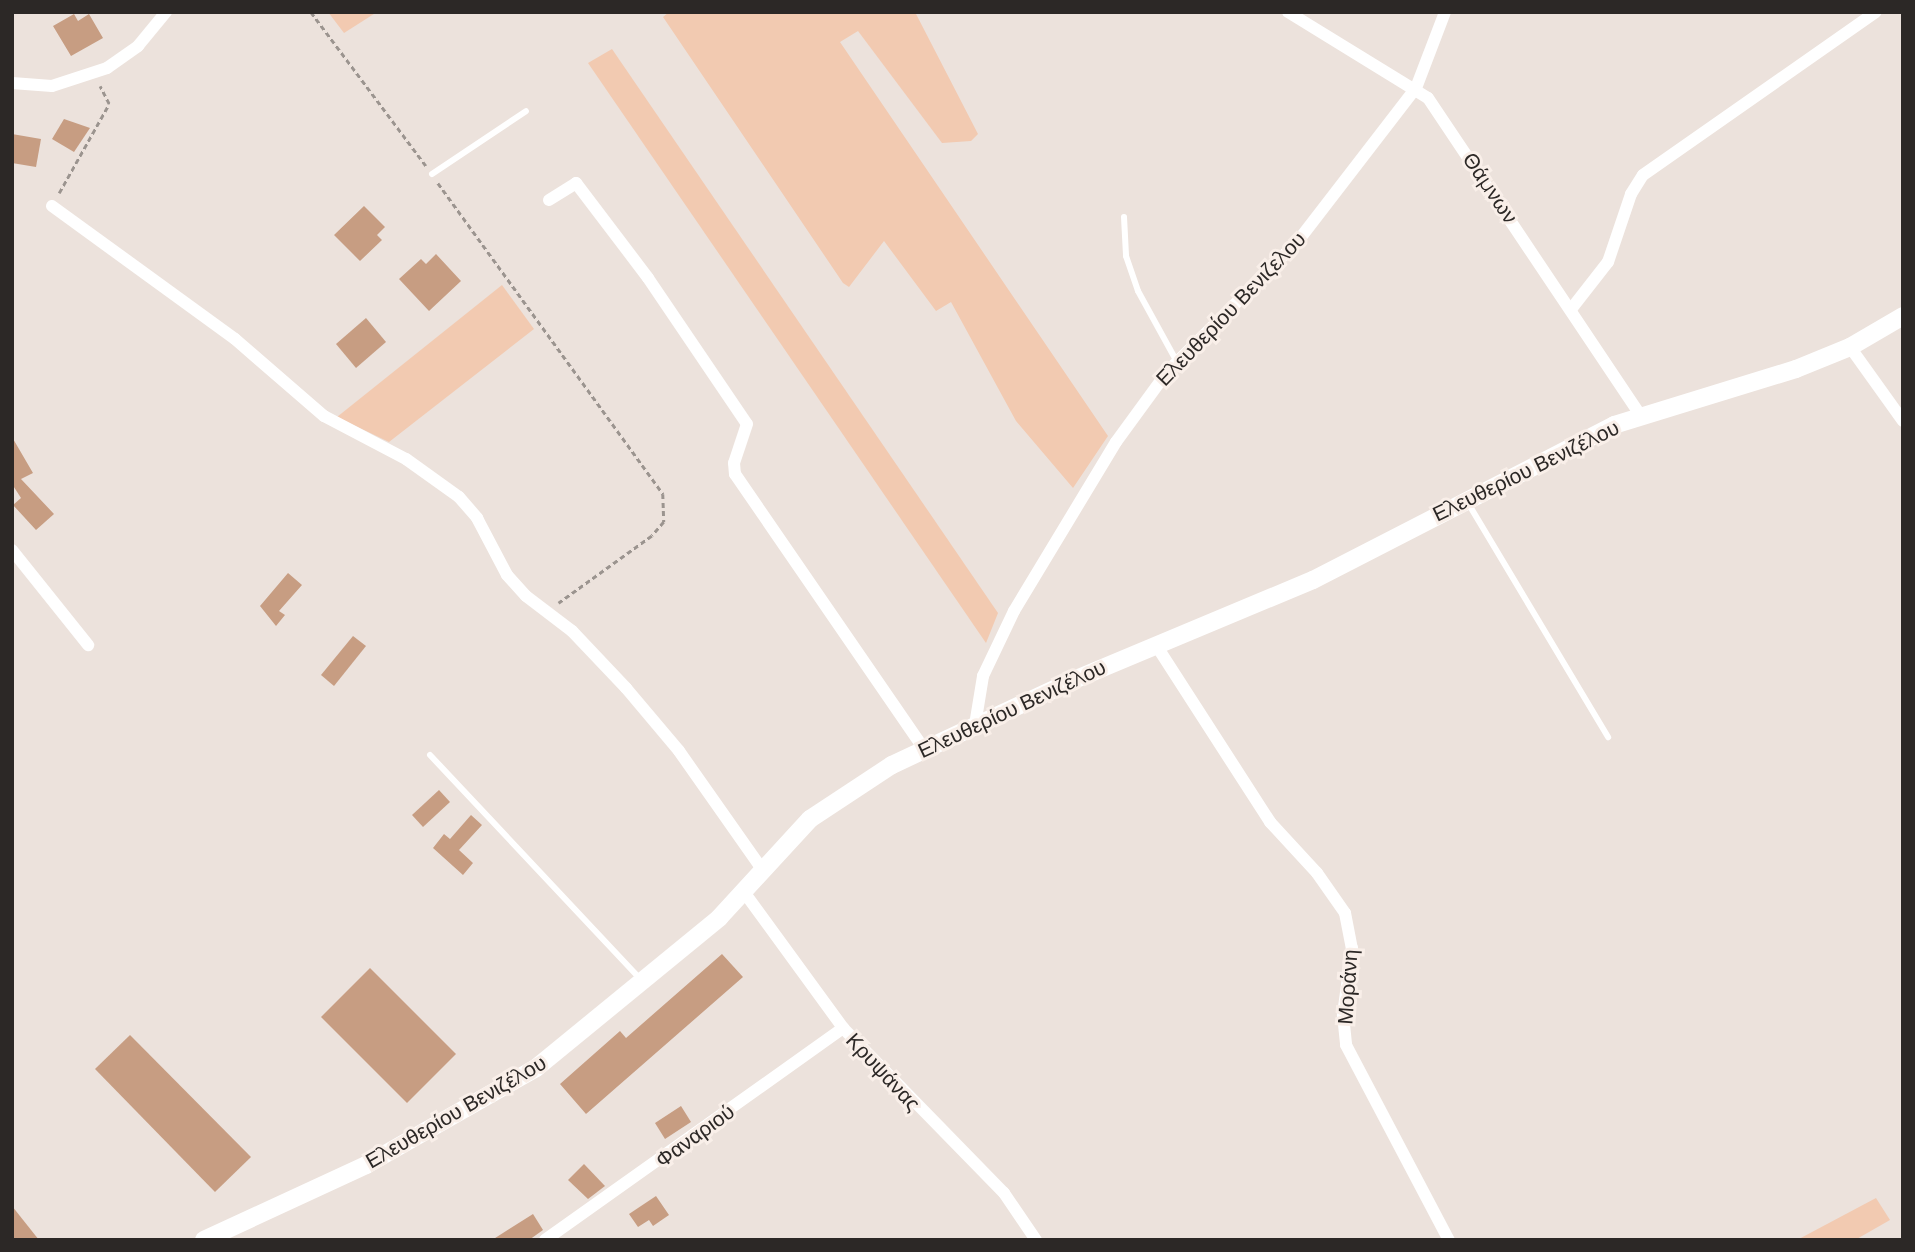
<!DOCTYPE html>
<meta charset="utf-8">
<style>
body{margin:0}
#map{position:relative;width:1915px;height:1252px;overflow:hidden;background:#ece2dc;font-family:Montserrat,sans-serif}
div>[style]{position:absolute}
[style*='--x']{left:calc(var(--x)*1px);top:calc(var(--y)*1px);width:calc(var(--w)*1px);rotate:calc(var(--a)*1deg)}
.green>*{inset:0;background:#f2cab1}
.building>*{inset:0;background:#c79d82}
.path>*{height:2.5px;margin-top:-1.25px;transform-origin:0;background:repeating-linear-gradient(90deg,#9b948f 0 5px,transparent 0 8.5px)}
.service>*{height:6px;margin:-3px;padding:0 3px;transform-origin:3px;border-radius:3px;background:#fff}
.minor>*{height:12px;margin:-6px;padding:0 6px;transform-origin:6px;border-radius:6px;background:#fff}
.secondary>*{height:18px;margin:-9px;padding:0 9px;transform-origin:9px;border-radius:9px;background:#fff}
span{translate:-50% -50%;white-space:nowrap;text-align:center;line-height:1.15;-webkit-text-stroke:6px #f9efe9;paint-order:stroke}
.street-label{font-size:21px;color:#2c2826}
.frame{position:absolute;inset:0;border:14px solid #2c2826;pointer-events:none}
</style>
<div id="map">
<div class="green">
<div style="clip-path:polygon(328px 12px,377px 12px,344px 33px)"></div>
<div style="clip-path:polygon(669px 12px,915px 12px,978px 134px,971px 141px,942px 143px,858px 31px,840px 42px,1108px 436px,1073px 488px,1016px 421px,951px 302px,936px 311px,884px 241px,849px 287px,843px 283px,663px 17px)"></div>
<div style="clip-path:polygon(612px 49px,998px 613px,986px 643px,588px 63px)"></div>
<div style="clip-path:polygon(502px 285px,534px 329px,389px 442px,337px 417px)"></div>
<div style="clip-path:polygon(1876px 1198px,1890px 1220px,1855px 1240px,1797px 1240px)"></div>
</div>
<div class="building">
<div style="clip-path:polygon(74px 14px,78px 21px,89px 14px,103px 38px,71px 56px,53px 26px)"></div>
<div style="clip-path:polygon(64px 119px,90px 128px,74px 152px,52px 139px)"></div>
<div style="clip-path:polygon(12px 134px,41px 139px,36px 167px,12px 163px)"></div>
<div style="clip-path:polygon(364px 206px,385px 227px,377px 235px,382px 240px,360px 261px,334px 235px)"></div>
<div style="clip-path:polygon(436px 254px,461px 281px,429px 311px,399px 279px,421px 259px,426px 264px)"></div>
<div style="clip-path:polygon(366px 318px,386px 342px,356px 368px,336px 344px)"></div>
<div style="clip-path:polygon(12px 437px,33px 473px,21px 479px,54px 514px,36px 530px,13px 505px,21px 498px,12px 484px)"></div>
<div style="clip-path:polygon(288px 573px,302px 585px,279px 611px,285px 615px,276px 626px,260px 606px)"></div>
<div style="clip-path:polygon(353px 636px,366px 646px,334px 686px,321px 675px)"></div>
<div style="clip-path:polygon(439px 790px,450px 802px,423px 827px,412px 815px)"></div>
<div style="clip-path:polygon(471px 815px,482px 825px,459px 850px,473px 863px,463px 875px,433px 848px,444px 834px,450px 839px)"></div>
<div style="clip-path:polygon(722px 954px,743px 977px,586px 1114px,560px 1084px,620px 1031px,626px 1038px)"></div>
<div style="clip-path:polygon(370px 968px,456px 1054px,407px 1103px,321px 1017px)"></div>
<div style="clip-path:polygon(130px 1035px,251px 1157px,215px 1192px,95px 1069px)"></div>
<div style="clip-path:polygon(681px 1106px,691px 1122px,665px 1139px,655px 1123px)"></div>
<div style="clip-path:polygon(584px 1164px,605px 1186px,588px 1199px,568px 1180px)"></div>
<div style="clip-path:polygon(656px 1196px,669px 1215px,653px 1226px,649px 1220px,638px 1227px,629px 1214px)"></div>
<div style="clip-path:polygon(12px 1206px,39px 1240px,12px 1240px)"></div>
<div style="clip-path:polygon(533px 1214px,543px 1230px,529px 1240px,492px 1240px)"></div>
</div>
<div class="path">
<div style="--x:311;--y:12;--w:192;--a:53.2"></div>
<div style="--x:438;--y:183;--w:384;--a:54.1"></div>
<div style="--x:663;--y:494;--w:28;--a:88"></div>
<div style="--x:664;--y:522;--w:18;--a:131"></div>
<div style="--x:652;--y:536;--w:115;--a:144.2"></div>
<div style="--x:59;--y:193;--w:102;--a:-60.7"></div>
<div style="--x:109;--y:104;--w:20;--a:-117"></div>
</div>
<div class="service">
<div style="--x:432;--y:174;--w:113;--a:-33.8"></div>
<div style="--x:1124;--y:217;--w:39;--a:87"></div>
<div style="--x:1126;--y:256;--w:37;--a:71"></div>
<div style="--x:1138;--y:291;--w:81;--a:61.2"></div>
<div style="--x:1468;--y:503;--w:273;--a:59.1"></div>
<div style="--x:430;--y:755;--w:310;--a:46.8"></div>
</div>
<div class="minor">
<div style="--x:1288;--y:12;--w:164;--a:31.6"></div>
<div style="--x:1428;--y:98;--w:383;--a:56.2"></div>
<div style="--x:12;--y:83;--w:40;--a:4.3"></div>
<div style="--x:52;--y:86;--w:58;--a:-18.1"></div>
<div style="--x:107;--y:68;--w:38;--a:-35"></div>
<div style="--x:138;--y:46;--w:44;--a:-50.5"></div>
<div style="--x:549;--y:200;--w:32;--a:-32"></div>
<div style="--x:576;--y:183;--w:119;--a:52.8"></div>
<div style="--x:648;--y:278;--w:176;--a:55.9"></div>
<div style="--x:747;--y:424;--w:41;--a:108.4"></div>
<div style="--x:734;--y:463;--w:11;--a:85"></div>
<div style="--x:735;--y:474;--w:334;--a:55.5"></div>
<div style="--x:52;--y:206;--w:226;--a:36"></div>
<div style="--x:235;--y:339;--w:118;--a:40.9"></div>
<div style="--x:324;--y:416;--w:93;--a:27.7"></div>
<div style="--x:406;--y:459;--w:65;--a:35.6"></div>
<div style="--x:459;--y:497;--w:28;--a:49"></div>
<div style="--x:477;--y:518;--w:64;--a:62.2"></div>
<div style="--x:507;--y:575;--w:28;--a:48"></div>
<div style="--x:526;--y:596;--w:58;--a:37.3"></div>
<div style="--x:572;--y:631;--w:79;--a:46.5"></div>
<div style="--x:626;--y:688;--w:82;--a:49.9"></div>
<div style="--x:679;--y:751;--w:144;--a:54.9"></div>
<div style="--x:1572;--y:308;--w:58;--a:-52"></div>
<div style="--x:1608;--y:262;--w:72;--a:-71.3"></div>
<div style="--x:1631;--y:194;--w:22;--a:-58"></div>
<div style="--x:1643;--y:175;--w:284;--a:-35"></div>
<div style="--x:1850;--y:347;--w:91;--a:54.4"></div>
<div style="--x:12;--y:550;--w:122;--a:51.3"></div>
<div style="--x:1156;--y:645;--w:211;--a:57.2"></div>
<div style="--x:1270;--y:822;--w:69;--a:47.3"></div>
<div style="--x:1317;--y:873;--w:49;--a:55"></div>
<div style="--x:1345;--y:913;--w:36;--a:79"></div>
<div style="--x:1352;--y:948;--w:68;--a:97.7"></div>
<div style="--x:1343;--y:1015;--w:30;--a:84"></div>
<div style="--x:1346;--y:1045;--w:221;--a:62.2"></div>
<div style="--x:975;--y:725;--w:50;--a:-80.7"></div>
<div style="--x:983;--y:676;--w:72;--a:-64.5"></div>
<div style="--x:1014;--y:611;--w:197;--a:-58.9"></div>
<div style="--x:1116;--y:442;--w:87;--a:-53.9"></div>
<div style="--x:1167;--y:372;--w:185;--a:-45"></div>
<div style="--x:1298;--y:241;--w:193;--a:-52.4"></div>
<div style="--x:1416;--y:88;--w:81;--a:-69.1"></div>
<div style="--x:744;--y:892;--w:168;--a:53.9"></div>
<div style="--x:843;--y:1028;--w:231;--a:45.7"></div>
<div style="--x:1004;--y:1193;--w:57;--a:55.8"></div>
<div style="--x:545;--y:1240;--w:366;--a:-35.4"></div>
</div>
<div class="secondary">
<div style="--x:204;--y:1240;--w:179;--a:-24.8"></div>
<div style="--x:366;--y:1165;--w:196;--a:-29.7"></div>
<div style="--x:536;--y:1068;--w:237;--a:-39.3"></div>
<div style="--x:719;--y:918;--w:134;--a:-47.4"></div>
<div style="--x:810;--y:819;--w:98;--a:-33.4"></div>
<div style="--x:892;--y:765;--w:195;--a:-25.1"></div>
<div style="--x:1069;--y:682;--w:264;--a:-22.7"></div>
<div style="--x:1313;--y:580;--w:339;--a:-27.2"></div>
<div style="--x:1614;--y:425;--w:190;--a:-17.1"></div>
<div style="--x:1796;--y:369;--w:58;--a:-22.2"></div>
<div style="--x:1850;--y:347;--w:61;--a:-30.3"></div>
</div>
<div class="street-label">
<span style="left:1490px;top:188px;rotate:56deg">Θάμνων</span>
<span style="left:1231px;top:309px;rotate:-46deg">Ελευθερίου Βενιζελου</span>
<span style="left:1526px;top:471px;rotate:-26deg">Ελευθερίου Βενιζέλου</span>
<span style="left:1012px;top:709px;rotate:-25deg">Ελευθερίου Βενιζέλου</span>
<span style="left:1348px;top:987px;rotate:-86deg">Μοράνη</span>
<span style="left:883px;top:1072px;rotate:47deg">Κρυψάνας</span>
<span style="left:456px;top:1112px;rotate:-30deg">Ελευθερίου Βενιζέλου</span>
<span style="left:695px;top:1136px;rotate:-36deg">Φαναριού</span>
</div>
<div class="frame"></div>
</div>
